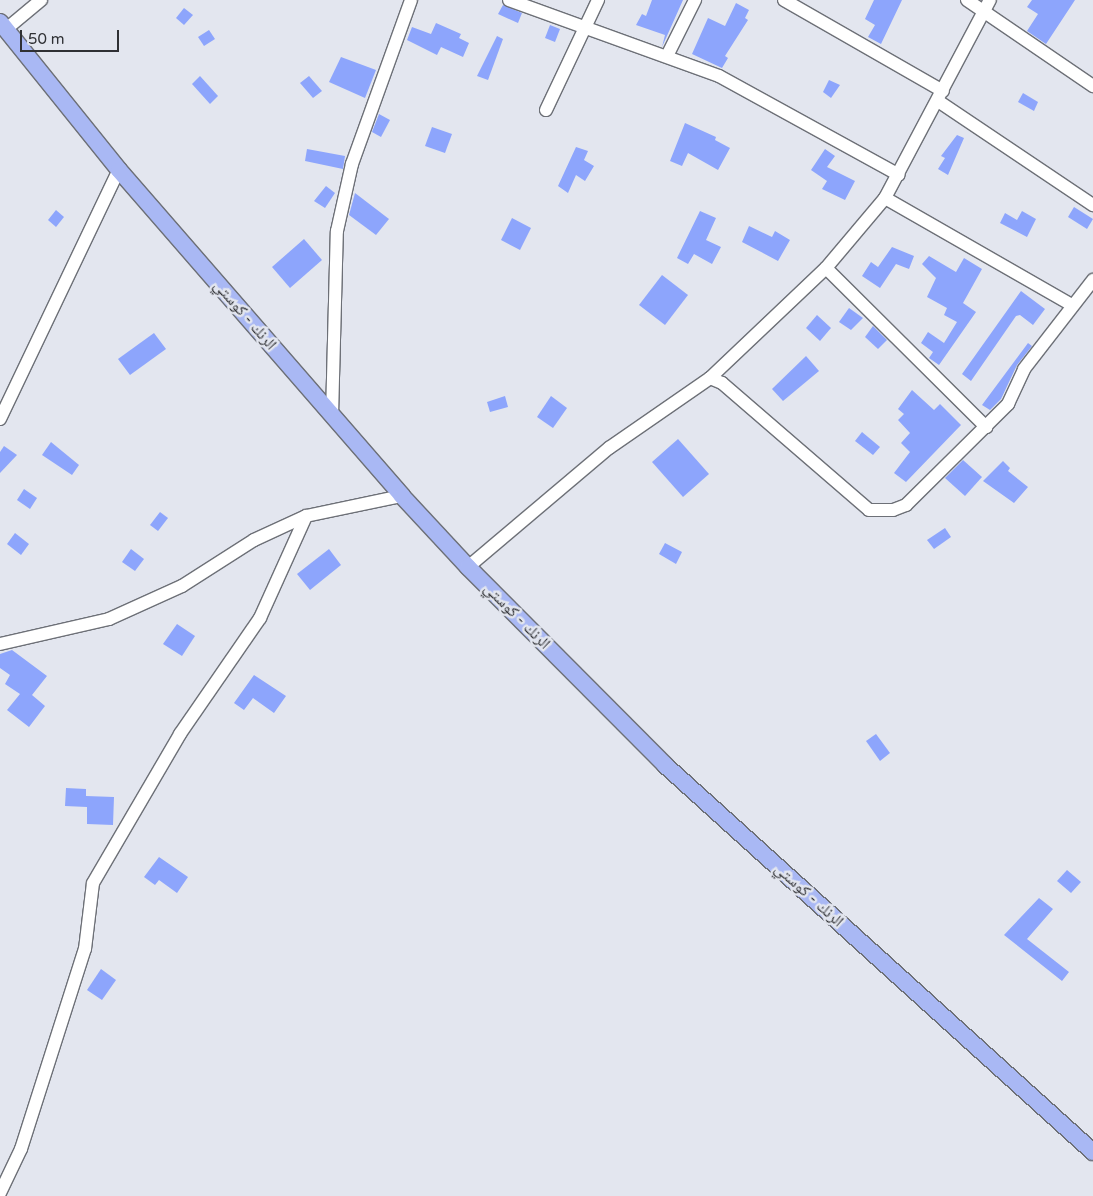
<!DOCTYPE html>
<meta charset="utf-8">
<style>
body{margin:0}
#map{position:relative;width:1093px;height:1196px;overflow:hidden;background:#e3e6ef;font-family:"Varela Round","Noto Naskh Arabic",sans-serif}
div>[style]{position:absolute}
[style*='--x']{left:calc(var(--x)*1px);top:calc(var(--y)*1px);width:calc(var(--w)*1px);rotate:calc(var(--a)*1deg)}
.building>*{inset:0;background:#8da5fc}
.roads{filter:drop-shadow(1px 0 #6d7077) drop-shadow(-1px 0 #6d7077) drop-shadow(0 1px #6d7077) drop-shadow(0 -1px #6d7077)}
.minor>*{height:12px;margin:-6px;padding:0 6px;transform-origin:6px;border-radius:6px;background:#fff}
.major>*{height:16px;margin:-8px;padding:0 8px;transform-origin:8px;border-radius:8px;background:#a9b8f4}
span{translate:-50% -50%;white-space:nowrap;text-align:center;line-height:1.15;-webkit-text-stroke:5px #e3e6ef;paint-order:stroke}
.street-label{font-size:16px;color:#2f3034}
.scale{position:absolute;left:20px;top:30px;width:99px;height:22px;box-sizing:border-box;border:2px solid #2f3034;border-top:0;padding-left:6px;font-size:15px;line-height:18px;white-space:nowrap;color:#2f3034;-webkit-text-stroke:4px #e3e6ef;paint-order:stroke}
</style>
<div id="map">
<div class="building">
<div style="clip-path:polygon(652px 0,683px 0,662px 47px,665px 35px,636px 25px,642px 14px,646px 16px)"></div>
<div style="clip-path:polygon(874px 0,902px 0,881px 44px,868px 37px,875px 25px,865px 19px)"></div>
<div style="clip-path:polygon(1032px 0,1075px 0,1046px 44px,1027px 31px,1038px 14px,1027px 7px)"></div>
<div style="clip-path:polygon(736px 3px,749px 10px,745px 18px,748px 20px,725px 56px,728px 58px,722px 68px,692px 54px,708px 18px,725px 26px)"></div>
<div style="clip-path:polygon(503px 5px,522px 13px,518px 23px,498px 14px)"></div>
<div style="clip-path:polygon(184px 8px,193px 15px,184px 25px,176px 18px)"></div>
<div style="clip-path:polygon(436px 23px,461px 34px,459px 38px,469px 43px,463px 57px,441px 47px,437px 55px,407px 40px,412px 27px,431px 34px)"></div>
<div style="clip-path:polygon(550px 25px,560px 29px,555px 42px,545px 38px)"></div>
<div style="clip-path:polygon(209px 30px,215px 39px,204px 46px,198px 37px)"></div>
<div style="clip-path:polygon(497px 36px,503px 39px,488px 80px,477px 76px)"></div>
<div style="clip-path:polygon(341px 57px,376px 70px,365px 98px,329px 82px)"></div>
<div style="clip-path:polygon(200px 76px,218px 96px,210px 104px,192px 84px)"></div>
<div style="clip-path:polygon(309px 76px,322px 91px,313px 98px,300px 83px)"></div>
<div style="clip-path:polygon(829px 80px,840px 85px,831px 98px,823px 92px)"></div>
<div style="clip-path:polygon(1023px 93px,1038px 102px,1034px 111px,1018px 102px)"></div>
<div style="clip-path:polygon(379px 114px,390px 120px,381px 137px,372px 132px)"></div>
<div style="clip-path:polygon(685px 123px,716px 137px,715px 140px,730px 148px,718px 170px,688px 153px,682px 166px,670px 161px)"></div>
<div style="clip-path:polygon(432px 127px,452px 134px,445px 153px,425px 146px)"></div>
<div style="clip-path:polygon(957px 135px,964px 138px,948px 175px,938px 169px,945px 158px,941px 156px)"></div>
<div style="clip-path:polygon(576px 147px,588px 151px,584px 160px,594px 166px,585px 181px,576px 175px,568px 193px,558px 186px)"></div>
<div style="clip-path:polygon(307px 149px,345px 156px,343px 169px,305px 161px)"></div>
<div style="clip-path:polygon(825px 149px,835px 156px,827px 167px,855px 181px,845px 200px,822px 189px,827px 181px,811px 170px)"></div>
<div style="clip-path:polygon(326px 186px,335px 193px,325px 208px,314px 201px)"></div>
<div style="clip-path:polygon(355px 193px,389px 219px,376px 235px,349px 215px)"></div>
<div style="clip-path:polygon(1074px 207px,1093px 219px,1087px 229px,1068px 217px)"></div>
<div style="clip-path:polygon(56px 210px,64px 217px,56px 227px,48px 220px)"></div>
<div style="clip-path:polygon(700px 211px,716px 218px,706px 240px,721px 247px,712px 264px,694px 254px,688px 264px,677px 258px)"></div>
<div style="clip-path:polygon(1022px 211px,1036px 219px,1027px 237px,1000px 223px,1005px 213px,1017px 220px)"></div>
<div style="clip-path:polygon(512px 218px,531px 228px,520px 250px,501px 240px)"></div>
<div style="clip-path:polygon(749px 226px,772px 237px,775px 231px,790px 240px,778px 261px,742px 242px)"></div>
<div style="clip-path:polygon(304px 239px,322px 260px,290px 288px,272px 267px)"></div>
<div style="clip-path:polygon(892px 247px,914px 256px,909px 269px,896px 264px,880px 288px,862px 276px,871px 262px,878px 267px)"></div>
<div style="clip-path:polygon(929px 256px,956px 272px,964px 258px,982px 269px,963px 303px,976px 312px,939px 365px,929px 358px,933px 352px,921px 343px,928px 332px,944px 343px,957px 322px,944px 315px,947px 308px,927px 297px,936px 278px,922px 264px)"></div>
<div style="clip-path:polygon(662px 275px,688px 295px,665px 325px,639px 305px)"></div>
<div style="clip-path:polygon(1021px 291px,1045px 309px,1033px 325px,1020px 315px,1016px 316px,971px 381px,962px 374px)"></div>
<div style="clip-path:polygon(849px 308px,863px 318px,851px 330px,839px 322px)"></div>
<div style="clip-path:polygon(817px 315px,831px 328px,820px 341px,806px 328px)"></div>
<div style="clip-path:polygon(873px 326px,887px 340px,878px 349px,865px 337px)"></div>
<div style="clip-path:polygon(154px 333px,166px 349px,130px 375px,118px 359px)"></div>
<div style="clip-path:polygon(1028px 343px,1032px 346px,1017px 365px,1001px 399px,990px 410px,982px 405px)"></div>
<div style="clip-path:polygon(806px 356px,819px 371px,783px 401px,772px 389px)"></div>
<div style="clip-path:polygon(912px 390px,934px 410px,940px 404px,961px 425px,906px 482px,894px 473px,910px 452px,901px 443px,910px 433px,898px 420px,904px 414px,898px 409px)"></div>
<div style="clip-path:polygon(505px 396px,508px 407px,490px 412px,487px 402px)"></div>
<div style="clip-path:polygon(551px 396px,567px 408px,553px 428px,537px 417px)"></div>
<div style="clip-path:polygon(862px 432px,880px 447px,873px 455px,855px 441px)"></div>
<div style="clip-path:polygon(678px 439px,709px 474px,683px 497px,652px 462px)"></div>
<div style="clip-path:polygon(51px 442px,79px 465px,72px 475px,42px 455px)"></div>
<div style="clip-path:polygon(4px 446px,17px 455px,0 473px,0 452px)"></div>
<div style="clip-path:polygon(963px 460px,982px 477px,965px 496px,945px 478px)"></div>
<div style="clip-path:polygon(1003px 461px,1010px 468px,1008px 471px,1028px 487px,1014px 503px,983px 481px)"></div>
<div style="clip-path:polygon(24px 489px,37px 498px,30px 509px,17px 500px)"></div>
<div style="clip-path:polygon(160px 512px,168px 518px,158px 531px,150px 525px)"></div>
<div style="clip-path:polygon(945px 528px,951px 537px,934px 549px,927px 540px)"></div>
<div style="clip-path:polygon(15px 533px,29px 544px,21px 555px,7px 544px)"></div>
<div style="clip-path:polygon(665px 543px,682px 552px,676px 564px,659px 554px)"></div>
<div style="clip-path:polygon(131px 549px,144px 559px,135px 571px,122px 562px)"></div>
<div style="clip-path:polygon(329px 549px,341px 565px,310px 590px,297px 574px)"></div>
<div style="clip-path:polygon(177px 624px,195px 636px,182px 656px,163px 644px)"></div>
<div style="clip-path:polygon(12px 650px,47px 676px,32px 695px,45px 706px,29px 727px,7px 710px,20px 694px,5px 684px,10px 675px,0 668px,0 654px)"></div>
<div style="clip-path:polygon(254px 675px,286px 696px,274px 713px,253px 698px,244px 710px,234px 703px)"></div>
<div style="clip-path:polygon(876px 734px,890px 753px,880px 761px,866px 741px)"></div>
<div style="clip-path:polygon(66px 788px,86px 789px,86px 796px,114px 797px,113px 825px,87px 824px,87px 807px,65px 806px)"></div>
<div style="clip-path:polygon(159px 857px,188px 877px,177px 893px,159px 880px,155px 885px,144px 877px)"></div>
<div style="clip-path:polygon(1067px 870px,1081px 882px,1071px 893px,1057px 881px)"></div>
<div style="clip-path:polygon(1039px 898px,1053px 909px,1027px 939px,1069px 972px,1062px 981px,1004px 935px)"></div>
<div style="clip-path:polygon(101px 969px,116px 980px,102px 1000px,87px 990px)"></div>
</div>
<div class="roads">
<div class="minor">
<div style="--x:509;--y:0;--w:223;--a:19.9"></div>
<div style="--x:719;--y:76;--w:205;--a:28.8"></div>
<div style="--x:784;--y:0;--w:183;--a:29.8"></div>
<div style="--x:967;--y:0;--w:153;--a:34.3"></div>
<div style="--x:5;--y:30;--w:47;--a:-39.8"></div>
<div style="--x:667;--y:56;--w:63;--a:-63.4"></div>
<div style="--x:938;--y:101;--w:187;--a:33.9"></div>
<div style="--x:546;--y:110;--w:122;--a:-64.7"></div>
<div style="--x:885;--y:198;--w:215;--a:29.8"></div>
<div style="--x:826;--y:268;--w:226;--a:44.8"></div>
<div style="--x:710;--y:378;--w:160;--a:-43.5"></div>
<div style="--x:826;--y:268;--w:92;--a:-49.9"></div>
<div style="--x:885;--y:198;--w:224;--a:-62.1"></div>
<div style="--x:332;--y:416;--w:185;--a:-88.5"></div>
<div style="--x:337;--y:231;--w:69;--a:-77.4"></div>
<div style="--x:352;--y:164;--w:174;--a:-70.2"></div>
<div style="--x:0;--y:419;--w:276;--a:-64.5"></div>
<div style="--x:468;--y:567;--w:185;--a:-40.2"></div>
<div style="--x:609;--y:448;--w:123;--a:-34.7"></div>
<div style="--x:710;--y:378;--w:13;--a:23"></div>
<div style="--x:722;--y:383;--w:194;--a:40.8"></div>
<div style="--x:869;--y:510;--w:24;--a:0"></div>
<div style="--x:893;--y:510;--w:14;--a:-21"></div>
<div style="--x:906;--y:505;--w:144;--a:-44.7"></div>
<div style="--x:1008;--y:404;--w:38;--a:-65"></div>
<div style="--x:1024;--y:369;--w:113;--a:-52.2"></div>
<div style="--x:0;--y:644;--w:112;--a:-12.9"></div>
<div style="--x:109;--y:619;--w:80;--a:-24.3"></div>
<div style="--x:182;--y:586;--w:85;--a:-32.6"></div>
<div style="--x:254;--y:540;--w:57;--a:-24.8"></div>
<div style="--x:306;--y:516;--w:98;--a:-11.8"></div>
<div style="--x:0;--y:1193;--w:49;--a:-64.5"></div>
<div style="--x:21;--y:1149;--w:210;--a:-72.3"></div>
<div style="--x:85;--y:949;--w:66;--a:-83.1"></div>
<div style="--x:93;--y:883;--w:173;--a:-59.7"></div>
<div style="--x:180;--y:734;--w:141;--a:-55.4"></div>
<div style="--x:260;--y:618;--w:112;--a:-65.7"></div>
</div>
<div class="major">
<div style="--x:0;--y:22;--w:190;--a:51.2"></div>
<div style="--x:119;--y:170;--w:432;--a:49"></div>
<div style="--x:402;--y:496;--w:97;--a:47.1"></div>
<div style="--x:468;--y:567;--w:279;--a:45.1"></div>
<div style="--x:665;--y:765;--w:577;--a:42.12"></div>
</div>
</div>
<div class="street-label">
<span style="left:245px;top:315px;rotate:49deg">الرنك - كوستي</span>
<span style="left:517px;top:616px;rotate:45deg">الرنك - كوستي</span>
<span style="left:809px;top:895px;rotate:42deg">الرنك - كوستي</span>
</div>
<div class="scale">50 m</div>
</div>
